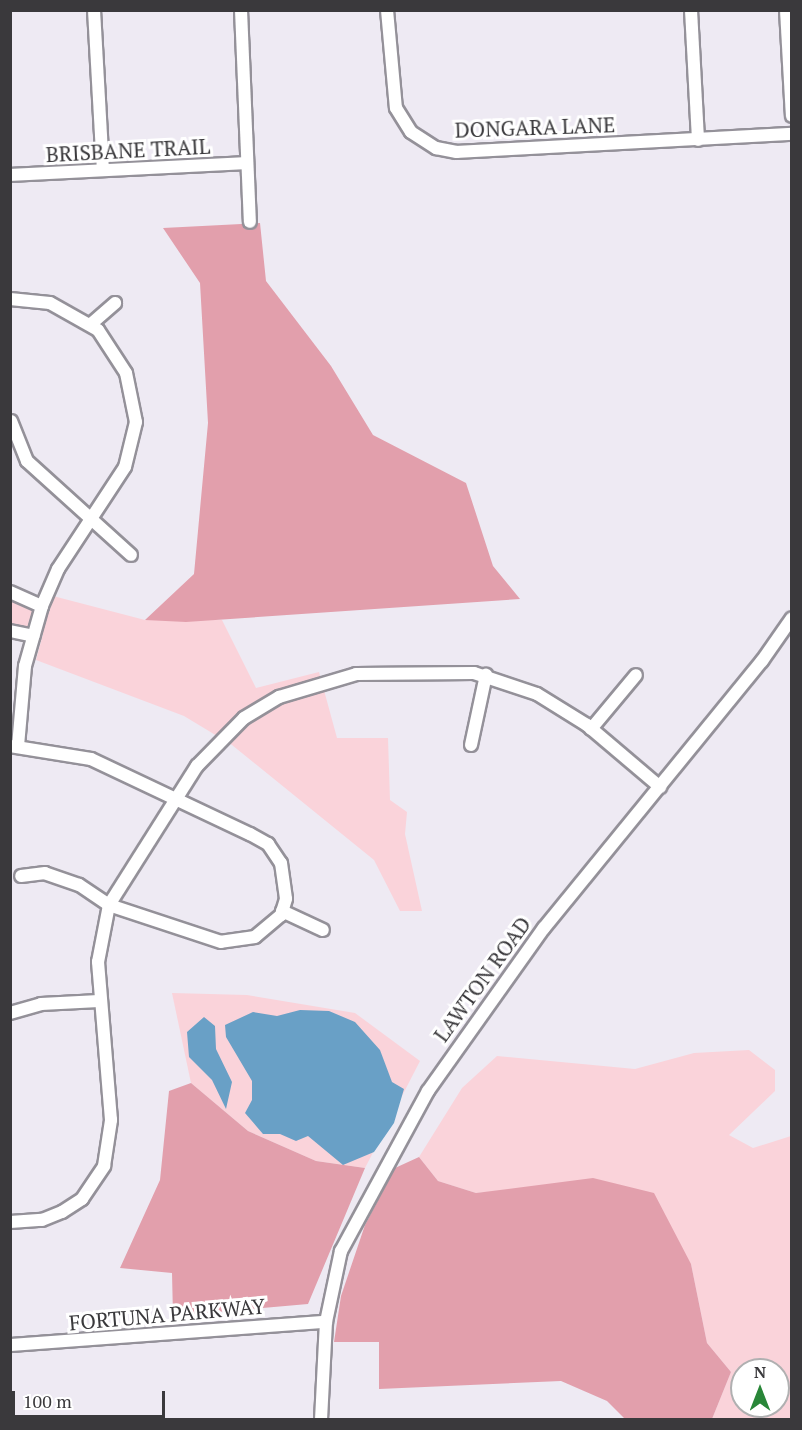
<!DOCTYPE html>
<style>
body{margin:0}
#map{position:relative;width:802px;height:1430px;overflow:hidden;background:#eeeaf3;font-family:"PT Serif",serif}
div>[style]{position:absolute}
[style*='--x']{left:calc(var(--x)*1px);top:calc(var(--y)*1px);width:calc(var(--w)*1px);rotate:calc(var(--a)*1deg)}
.green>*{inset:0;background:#fad3da}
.forest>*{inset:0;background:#e29fac}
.water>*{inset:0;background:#69a0c6}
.roads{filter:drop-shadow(2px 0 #949199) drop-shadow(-2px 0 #949199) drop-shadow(0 2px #949199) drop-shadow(0 -2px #949199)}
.minor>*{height:12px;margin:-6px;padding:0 6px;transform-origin:6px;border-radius:6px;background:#fff}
span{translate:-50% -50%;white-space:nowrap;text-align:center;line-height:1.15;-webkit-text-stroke:6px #fff;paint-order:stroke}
.street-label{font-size:21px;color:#3a393c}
.frame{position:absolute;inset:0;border:12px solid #3a393c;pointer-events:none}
.north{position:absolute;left:730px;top:1358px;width:60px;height:60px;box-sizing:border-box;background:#fff;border:2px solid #b0b0b1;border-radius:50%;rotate:0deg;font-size:16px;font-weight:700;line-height:24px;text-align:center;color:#3a393c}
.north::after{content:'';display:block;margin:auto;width:21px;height:27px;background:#298638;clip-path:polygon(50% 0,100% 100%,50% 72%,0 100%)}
.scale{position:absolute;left:12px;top:1391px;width:153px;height:27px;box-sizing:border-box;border:3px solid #3a393c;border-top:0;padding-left:8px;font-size:18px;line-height:21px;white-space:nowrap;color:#3a393c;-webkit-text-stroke:4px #fff;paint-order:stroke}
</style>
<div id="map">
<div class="green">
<div style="clip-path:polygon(53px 596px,145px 620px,222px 620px,256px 688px,319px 672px,337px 738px,388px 738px,390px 800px,407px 812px,405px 834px,422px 911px,400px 911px,374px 860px,232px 745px,184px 716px,36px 660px,43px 634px,11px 624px,10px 598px,49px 612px)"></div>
<div style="clip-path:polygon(172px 993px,247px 995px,355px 1013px,420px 1061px,365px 1168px,316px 1161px,248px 1131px,191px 1083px)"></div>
<div style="clip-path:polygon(evenodd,749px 1050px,775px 1070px,775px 1091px,729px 1135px,753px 1148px,791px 1136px,791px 1419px,712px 1419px,731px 1372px,707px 1343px,691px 1264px,534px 1189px,476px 1193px,438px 1181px,419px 1157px,462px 1088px,497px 1056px,635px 1069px,694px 1053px,749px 1050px,742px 1370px,778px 1370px,778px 1406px,742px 1406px,742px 1370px)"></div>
</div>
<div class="forest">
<div style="clip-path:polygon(260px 223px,266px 281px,331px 366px,373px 435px,466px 483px,493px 566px,520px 599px,186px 622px,145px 620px,194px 574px,208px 423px,200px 283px,163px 228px)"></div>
<div style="clip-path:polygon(191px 1083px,248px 1131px,316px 1161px,365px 1168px,308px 1304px,173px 1316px,172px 1273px,120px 1268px,160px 1180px,169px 1091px)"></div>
<div style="clip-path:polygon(419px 1157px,438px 1181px,476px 1193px,593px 1178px,654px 1193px,691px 1264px,707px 1343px,731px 1372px,712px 1419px,625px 1419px,607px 1401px,561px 1381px,379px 1389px,379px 1342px,334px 1342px,341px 1296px,365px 1225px,395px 1168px)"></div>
</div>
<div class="water">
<div style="clip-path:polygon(300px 1010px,329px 1011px,355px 1022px,380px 1050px,392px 1082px,404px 1089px,394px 1123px,374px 1152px,343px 1165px,308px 1136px,296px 1141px,280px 1134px,263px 1134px,245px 1113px,252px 1100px,252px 1081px,226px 1037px,225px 1025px,253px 1012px,277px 1016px)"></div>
<div style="clip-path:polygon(204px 1017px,215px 1026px,216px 1049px,232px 1082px,226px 1109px,212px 1080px,189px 1057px,187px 1032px)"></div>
</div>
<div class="roads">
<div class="minor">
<div style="--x:94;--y:10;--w:160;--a:86.8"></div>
<div style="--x:241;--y:10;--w:212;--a:87.6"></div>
<div style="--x:387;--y:10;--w:98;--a:84.8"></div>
<div style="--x:396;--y:108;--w:28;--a:58"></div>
<div style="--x:411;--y:132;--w:30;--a:33"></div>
<div style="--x:436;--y:148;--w:21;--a:11"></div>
<div style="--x:457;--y:152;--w:335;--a:-3.1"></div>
<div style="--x:691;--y:10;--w:130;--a:86.9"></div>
<div style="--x:786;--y:10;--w:106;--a:86.8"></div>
<div style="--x:10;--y:175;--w:237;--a:-2.9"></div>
<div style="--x:10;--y:299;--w:40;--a:5.7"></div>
<div style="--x:50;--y:303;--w:55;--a:29.4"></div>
<div style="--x:98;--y:330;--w:51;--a:56.9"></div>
<div style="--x:126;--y:373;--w:50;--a:78.5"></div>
<div style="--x:136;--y:422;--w:46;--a:103.7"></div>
<div style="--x:125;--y:467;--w:122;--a:123.3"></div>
<div style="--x:58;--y:569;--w:40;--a:113.4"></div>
<div style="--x:42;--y:606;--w:62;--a:105.8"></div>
<div style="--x:25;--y:666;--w:80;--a:95"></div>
<div style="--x:91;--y:324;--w:32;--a:-41"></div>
<div style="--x:11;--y:421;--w:43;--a:68.2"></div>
<div style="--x:27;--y:461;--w:140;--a:42.1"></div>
<div style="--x:10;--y:592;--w:35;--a:24"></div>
<div style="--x:10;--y:631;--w:24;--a:12"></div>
<div style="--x:591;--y:729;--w:70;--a:-50.2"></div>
<div style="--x:471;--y:745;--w:72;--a:-77.9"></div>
<div style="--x:10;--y:746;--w:82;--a:9.1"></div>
<div style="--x:91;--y:759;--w:176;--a:25.3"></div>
<div style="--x:250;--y:834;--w:21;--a:29"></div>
<div style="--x:268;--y:844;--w:23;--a:56"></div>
<div style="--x:281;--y:863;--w:36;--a:82"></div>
<div style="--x:286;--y:899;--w:17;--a:107"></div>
<div style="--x:281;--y:915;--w:34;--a:140"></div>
<div style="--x:255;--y:937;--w:34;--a:172"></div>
<div style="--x:221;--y:942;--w:118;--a:-161.7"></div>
<div style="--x:109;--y:905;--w:36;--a:-146"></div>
<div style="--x:79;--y:885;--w:36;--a:-161"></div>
<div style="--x:45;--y:873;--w:24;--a:173"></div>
<div style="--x:282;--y:911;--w:45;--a:24.9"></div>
<div style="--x:10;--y:1013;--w:32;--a:-16"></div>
<div style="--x:41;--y:1004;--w:58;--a:-3"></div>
<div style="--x:10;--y:1222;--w:32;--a:-4"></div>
<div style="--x:42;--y:1220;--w:22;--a:-22"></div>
<div style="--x:62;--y:1212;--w:24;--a:-33"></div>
<div style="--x:82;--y:1199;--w:40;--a:-56"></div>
<div style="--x:104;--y:1166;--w:47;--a:-81.3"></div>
<div style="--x:111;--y:1120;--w:159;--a:-94.7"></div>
<div style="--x:98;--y:962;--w:58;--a:-79.1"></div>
<div style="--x:109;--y:905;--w:165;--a:-57.7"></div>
<div style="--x:197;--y:766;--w:67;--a:-45.6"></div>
<div style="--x:244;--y:718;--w:41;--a:-31"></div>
<div style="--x:279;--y:697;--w:80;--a:-16.6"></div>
<div style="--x:356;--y:674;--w:118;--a:-0.5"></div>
<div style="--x:474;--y:673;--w:66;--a:18.4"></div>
<div style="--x:537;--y:694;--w:59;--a:31.8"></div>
<div style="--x:587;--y:725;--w:96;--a:40.3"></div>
<div style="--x:10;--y:1345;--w:317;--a:-4.2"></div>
<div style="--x:321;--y:1420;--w:98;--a:-87.1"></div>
<div style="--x:326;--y:1322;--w:73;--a:-78.1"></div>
<div style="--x:341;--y:1251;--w:182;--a:-61.5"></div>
<div style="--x:428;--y:1091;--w:200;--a:-54.6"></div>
<div style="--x:544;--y:928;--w:345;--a:-50.8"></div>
<div style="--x:762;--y:661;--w:52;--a:-55.1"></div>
</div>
</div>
<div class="street-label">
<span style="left:535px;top:127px;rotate:-2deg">DONGARA LANE</span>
<span style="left:128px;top:150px;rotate:-3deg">BRISBANE TRAIL</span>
<span style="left:482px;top:979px;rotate:-54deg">LAWTON ROAD</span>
<span style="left:167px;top:1314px;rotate:-5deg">FORTUNA PARKWAY</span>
</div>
<div class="frame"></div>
<div class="north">N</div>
<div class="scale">100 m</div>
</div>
